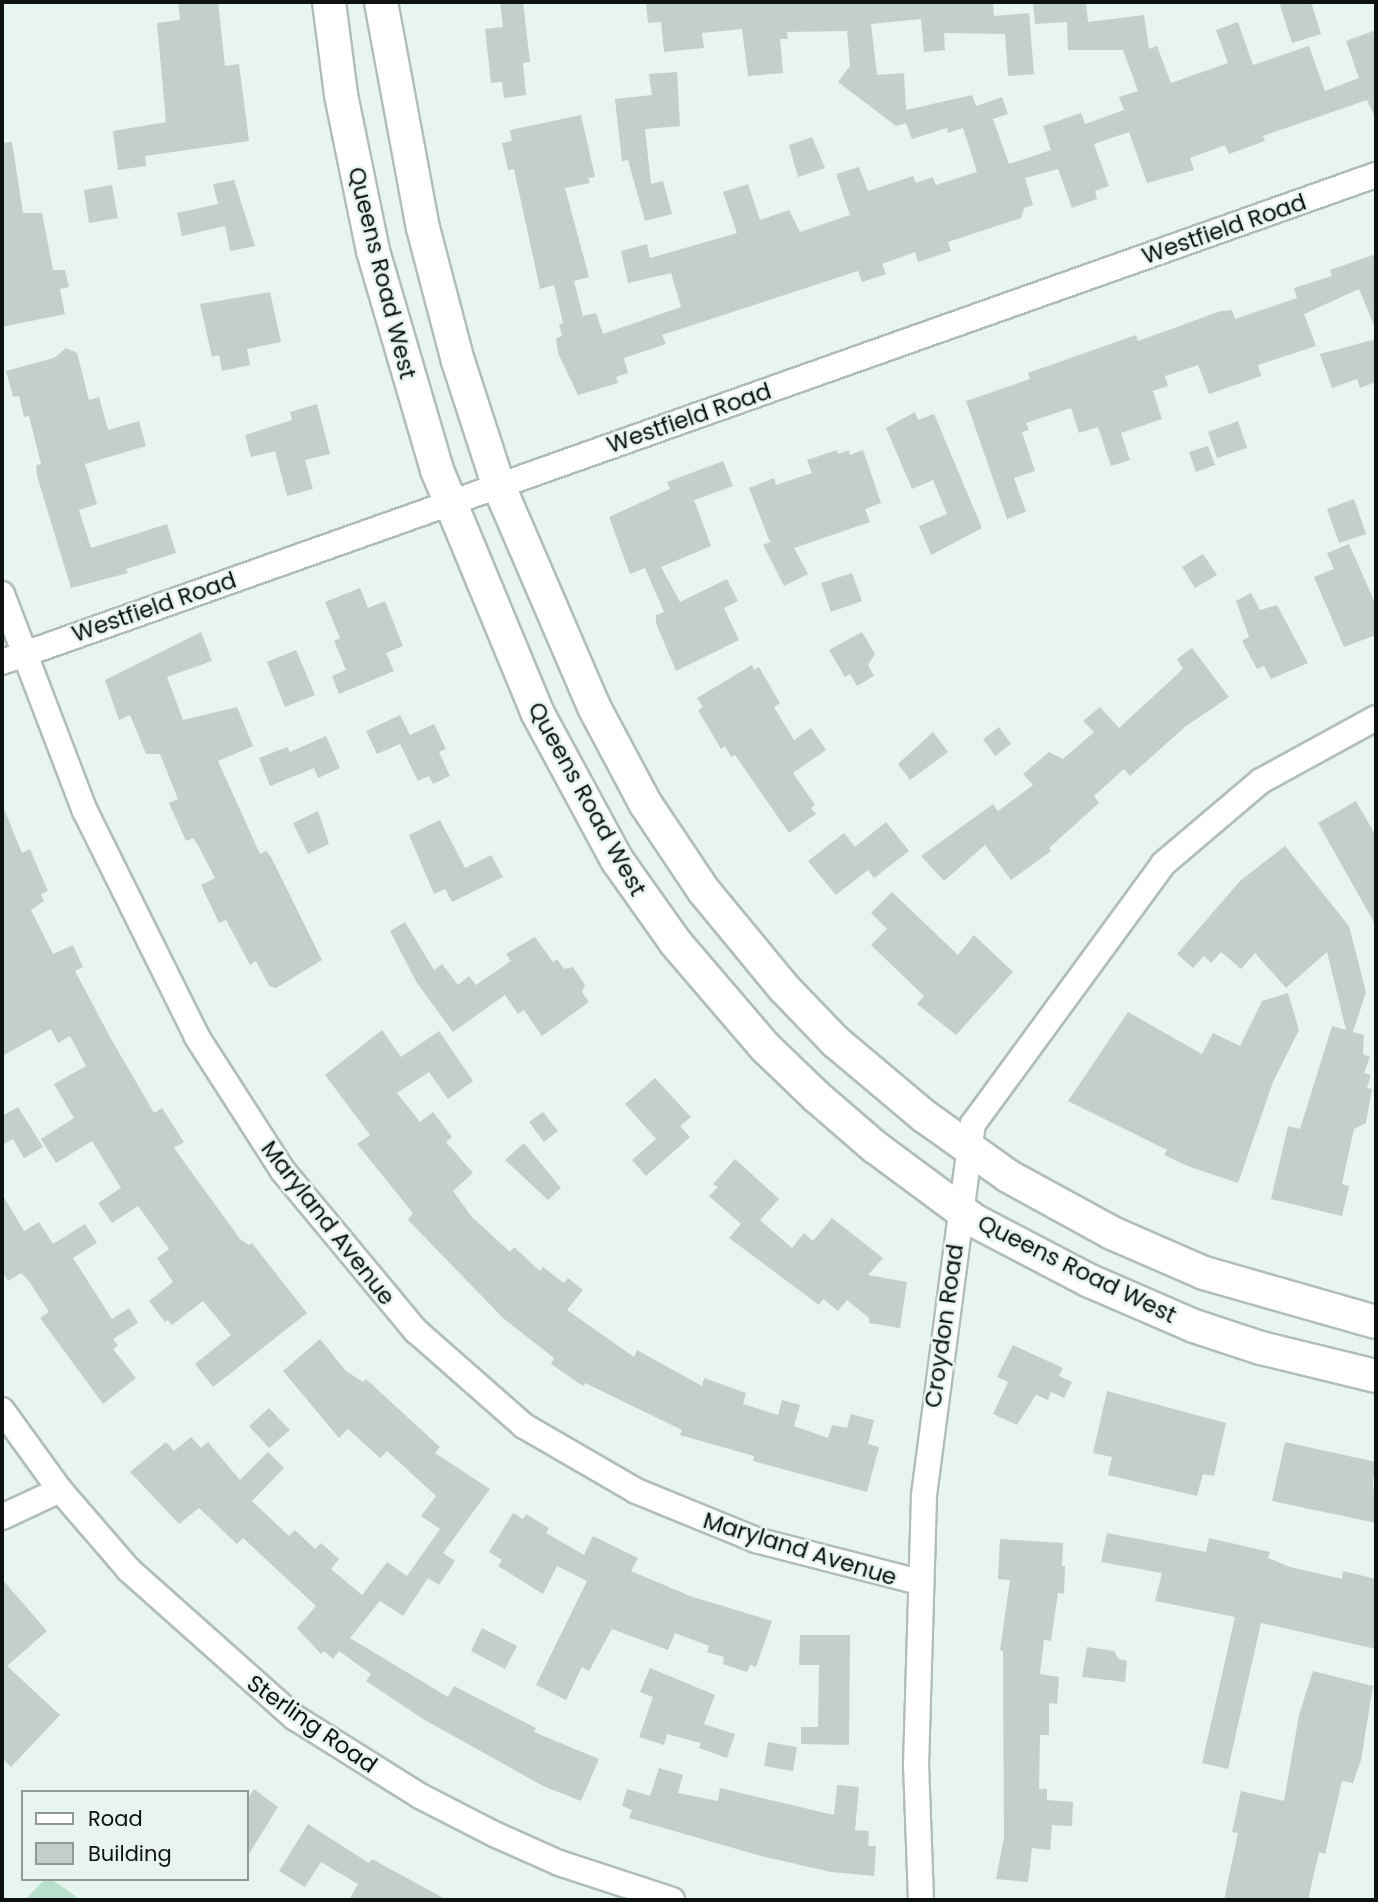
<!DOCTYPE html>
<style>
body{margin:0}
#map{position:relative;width:1378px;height:1902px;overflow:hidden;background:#e7f5ee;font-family:Poppins,sans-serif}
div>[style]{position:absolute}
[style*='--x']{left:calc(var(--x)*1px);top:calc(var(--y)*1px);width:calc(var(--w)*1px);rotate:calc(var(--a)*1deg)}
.green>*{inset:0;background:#b7e1ce}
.building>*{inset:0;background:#c3d0ca}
.roads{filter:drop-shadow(2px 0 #b1beb8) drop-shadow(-2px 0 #b1beb8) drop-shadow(0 2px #b1beb8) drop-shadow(0 -2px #b1beb8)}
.minor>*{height:24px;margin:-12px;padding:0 12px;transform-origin:12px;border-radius:12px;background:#fff}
.tertiary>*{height:32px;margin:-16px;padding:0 16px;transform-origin:16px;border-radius:16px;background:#fff}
span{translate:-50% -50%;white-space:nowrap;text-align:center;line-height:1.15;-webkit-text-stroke:5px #e7f5ee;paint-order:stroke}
.street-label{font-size:23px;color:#0d110f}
.frame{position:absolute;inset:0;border:4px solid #0d110f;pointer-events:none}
.legend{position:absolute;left:21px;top:1790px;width:228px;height:91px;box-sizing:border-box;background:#e7f5ee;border:2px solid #909a95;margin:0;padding:9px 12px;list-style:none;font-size:21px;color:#0d110f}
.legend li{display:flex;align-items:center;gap:14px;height:35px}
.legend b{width:35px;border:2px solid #909a95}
</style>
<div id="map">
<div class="green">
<div style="clip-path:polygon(45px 1879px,51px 1879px,81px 1900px,25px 1900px)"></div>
</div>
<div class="building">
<div style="clip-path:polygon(178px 2px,218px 2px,225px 66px,239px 64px,249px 141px,145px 156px,146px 166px,118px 170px,113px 131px,166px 122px,157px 23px,180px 20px)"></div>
<div style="clip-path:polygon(523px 2px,530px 62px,523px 63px,526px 95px,504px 98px,502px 82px,491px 83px,485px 29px,503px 27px,500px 3px)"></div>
<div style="clip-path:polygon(646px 2px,993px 2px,994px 16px,1029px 13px,1034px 74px,1008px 76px,1005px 34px,944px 33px,945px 50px,924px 52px,921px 19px,871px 24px,877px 75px,904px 73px,906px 110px,972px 95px,976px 106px,1002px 97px,1008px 114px,993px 119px,1009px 164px,1051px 150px,1043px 126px,1081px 113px,1085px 124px,1124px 110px,1119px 97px,1138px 91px,1123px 50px,1068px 50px,1067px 22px,1035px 24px,1033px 2px,1086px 2px,1088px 22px,1144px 15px,1149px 49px,1157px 46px,1171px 83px,1228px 63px,1216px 30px,1238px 22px,1253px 65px,1309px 46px,1325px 91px,1359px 78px,1346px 41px,1376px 30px,1376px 119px,1367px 100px,1263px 136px,1265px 141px,1229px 154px,1225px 145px,1190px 158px,1194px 170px,1147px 183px,1129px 132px,1094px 144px,1109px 186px,1095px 191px,1097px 199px,1072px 208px,1058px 169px,1025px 178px,1033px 205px,1024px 208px,1021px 218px,948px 242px,951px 251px,918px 262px,915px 252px,882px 264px,886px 274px,862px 282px,858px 271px,662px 335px,666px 344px,624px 358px,628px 373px,616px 377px,618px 383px,578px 395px,558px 353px,556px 338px,562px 336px,559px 324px,563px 323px,554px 285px,540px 289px,514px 169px,508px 170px,502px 143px,512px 141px,510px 130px,581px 115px,595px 177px,588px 178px,590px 183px,565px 188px,589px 277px,574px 281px,583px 316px,596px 313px,603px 334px,681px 307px,671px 273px,628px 283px,621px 251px,647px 244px,650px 258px,737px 233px,723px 192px,748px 184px,760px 220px,789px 210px,800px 232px,850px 215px,836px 174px,859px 167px,868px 191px,913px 176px,916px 183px,933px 177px,936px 185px,977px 172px,963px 128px,948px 133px,947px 128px,912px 139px,906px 123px,896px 126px,838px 82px,850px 66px,847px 31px,787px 32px,788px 39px,780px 39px,783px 73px,748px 76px,742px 29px,702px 33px,704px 48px,664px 52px,661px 22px,648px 23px)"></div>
<div style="clip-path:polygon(1279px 2px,1311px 2px,1321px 34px,1292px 43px)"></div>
<div style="clip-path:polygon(677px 72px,680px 126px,645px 129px,651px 184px,663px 181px,672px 214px,645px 221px,628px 160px,622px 161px,615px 99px,652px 95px,649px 74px)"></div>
<div style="clip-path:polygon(812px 137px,825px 168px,798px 177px,789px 145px)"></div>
<div style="clip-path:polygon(12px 142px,23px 213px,42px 213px,53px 270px,65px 270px,69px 287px,60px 289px,65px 314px,2px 327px,2px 143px)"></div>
<div style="clip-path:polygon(234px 180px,255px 246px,230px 251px,225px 226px,182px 236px,177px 213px,218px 204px,213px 184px)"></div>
<div style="clip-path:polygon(112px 185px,118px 218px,89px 223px,84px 190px)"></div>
<div style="clip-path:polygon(1376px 254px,1376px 330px,1359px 289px,1304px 314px,1316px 346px,1258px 365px,1261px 376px,1209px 394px,1198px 365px,1165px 376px,1168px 386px,1153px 391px,1162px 419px,1121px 433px,1130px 460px,1111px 466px,1098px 427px,1079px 433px,1071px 408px,1026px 423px,1029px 430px,1022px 432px,1035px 471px,1014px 478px,1026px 512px,1007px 519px,966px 401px,1030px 379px,1028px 373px,1136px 335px,1138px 341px,1221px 311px,1232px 310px,1235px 319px,1297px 298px,1294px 288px,1332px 276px,1330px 270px)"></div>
<div style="clip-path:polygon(270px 292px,281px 342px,247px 349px,250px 365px,222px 371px,219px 355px,212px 357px,200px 304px)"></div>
<div style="clip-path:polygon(1376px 339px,1376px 382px,1360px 388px,1357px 379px,1332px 388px,1320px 354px)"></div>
<div style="clip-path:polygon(66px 348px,77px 353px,89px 400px,99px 397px,108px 430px,139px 421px,146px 446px,85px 464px,97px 504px,79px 510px,91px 548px,167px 524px,176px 553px,126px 569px,128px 573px,71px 588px,37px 476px,36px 465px,41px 464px,29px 416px,24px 417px,19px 396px,13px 397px,6px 371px,54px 358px)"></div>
<div style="clip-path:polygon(317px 404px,330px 454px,305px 460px,313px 489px,287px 496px,275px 451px,251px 457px,245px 435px,292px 420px,290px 412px)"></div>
<div style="clip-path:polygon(915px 412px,918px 420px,934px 414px,982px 528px,931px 555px,919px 526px,947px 514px,933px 480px,912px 489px,886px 428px)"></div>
<div style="clip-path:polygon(1238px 421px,1247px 448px,1217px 458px,1208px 432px)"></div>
<div style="clip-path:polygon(1208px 446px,1215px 465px,1196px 472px,1189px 452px)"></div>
<div style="clip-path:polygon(837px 450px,838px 454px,849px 450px,850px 455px,863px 450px,881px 503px,865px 509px,870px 522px,794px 548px,808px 574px,784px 586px,763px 545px,770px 542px,749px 488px,774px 478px,776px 485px,812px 473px,807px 460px)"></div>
<div style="clip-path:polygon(723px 461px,733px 486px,694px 500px,711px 546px,661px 567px,680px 602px,727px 579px,738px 601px,724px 608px,739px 640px,676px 671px,656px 623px,656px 615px,664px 612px,645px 568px,630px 574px,609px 517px,670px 489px,667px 482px)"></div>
<div style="clip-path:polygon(1354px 499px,1366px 534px,1339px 543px,1327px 509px)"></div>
<div style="clip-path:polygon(1349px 544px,1376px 605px,1376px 635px,1344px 647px,1314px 577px,1334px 569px,1327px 553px)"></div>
<div style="clip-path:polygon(1203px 554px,1217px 575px,1195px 588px,1182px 567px)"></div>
<div style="clip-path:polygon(852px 573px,862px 601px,831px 612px,821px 583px)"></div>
<div style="clip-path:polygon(360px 588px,368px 608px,385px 601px,403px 646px,386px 653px,394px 671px,339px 694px,332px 676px,346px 670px,334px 641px,340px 638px,325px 602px)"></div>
<div style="clip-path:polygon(1251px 593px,1260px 610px,1277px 605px,1308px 663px,1271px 679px,1264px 666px,1257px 669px,1242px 641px,1249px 637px,1236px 601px)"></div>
<div style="clip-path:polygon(201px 632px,212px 661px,167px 677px,183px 720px,237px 707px,253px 746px,218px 761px,260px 854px,266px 851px,271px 857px,322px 960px,276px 988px,269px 986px,256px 961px,250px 965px,226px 920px,219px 923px,201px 885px,215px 878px,199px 847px,193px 838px,186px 841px,169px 803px,178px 799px,160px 754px,146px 754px,130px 715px,119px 720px,105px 680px)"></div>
<div style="clip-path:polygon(862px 632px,875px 654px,868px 665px,874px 676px,857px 686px,850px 674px,845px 677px,829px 650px)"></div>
<div style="clip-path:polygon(1192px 648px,1229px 697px,1186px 726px,1130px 776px,1124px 769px,1094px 796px,1099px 803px,1049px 848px,1051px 851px,1011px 880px,985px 845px,944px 881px,921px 856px,993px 804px,998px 811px,1033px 785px,1023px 774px,1049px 752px,1063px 759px,1094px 732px,1083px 721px,1100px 707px,1119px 728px,1183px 669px,1177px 659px)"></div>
<div style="clip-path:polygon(296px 650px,315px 695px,285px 707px,267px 662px)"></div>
<div style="clip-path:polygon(752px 665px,754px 670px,759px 667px,780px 703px,774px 707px,794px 740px,811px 728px,826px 750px,793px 773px,815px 805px,811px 808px,816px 814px,789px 833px,735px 755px,731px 757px,725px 746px,721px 749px,698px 710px,703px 707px,697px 698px)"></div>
<div style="clip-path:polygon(400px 715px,410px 735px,434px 724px,446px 749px,439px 752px,450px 776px,433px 784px,429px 776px,418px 781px,400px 744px,377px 754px,366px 731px)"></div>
<div style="clip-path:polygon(999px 727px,1011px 744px,995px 756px,983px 739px)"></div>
<div style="clip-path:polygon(933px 732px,948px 752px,910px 780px,898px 764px)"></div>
<div style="clip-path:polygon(326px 736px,340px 768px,318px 778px,314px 768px,270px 786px,259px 758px,287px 747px,290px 752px)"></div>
<div style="clip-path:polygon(1356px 801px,1376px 836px,1376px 926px,1318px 823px)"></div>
<div style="clip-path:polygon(2px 804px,22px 853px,30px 849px,48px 891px,41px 894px,44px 901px,31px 910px,53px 954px,73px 945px,83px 967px,75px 971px,110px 1037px,154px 1113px,162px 1108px,184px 1142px,174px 1148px,240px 1239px,249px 1245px,252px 1243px,307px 1313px,213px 1387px,195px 1364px,231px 1335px,203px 1301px,172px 1325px,168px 1320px,165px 1322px,149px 1301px,173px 1282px,157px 1258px,169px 1249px,138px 1206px,112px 1223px,98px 1203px,121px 1188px,92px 1141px,56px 1163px,41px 1139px,74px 1118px,54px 1084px,86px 1066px,70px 1036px,58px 1043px,51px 1029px,2px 1056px)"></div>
<div style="clip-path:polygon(318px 811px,329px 844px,308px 854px,293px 823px)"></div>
<div style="clip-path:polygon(440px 820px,465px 868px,491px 855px,503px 877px,452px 902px,445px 889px,434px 894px,409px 835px)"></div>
<div style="clip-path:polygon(886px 822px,909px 851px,874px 878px,868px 870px,836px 895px,808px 861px,844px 833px,855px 847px)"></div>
<div style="clip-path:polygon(1285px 846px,1349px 926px,1366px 992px,1353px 1032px,1364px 1035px,1363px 1054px,1370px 1057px,1364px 1073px,1371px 1075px,1367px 1088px,1372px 1089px,1366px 1123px,1354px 1129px,1342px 1184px,1349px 1186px,1342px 1216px,1271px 1199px,1288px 1126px,1300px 1129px,1332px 1026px,1346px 1030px,1327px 952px,1286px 988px,1255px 953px,1241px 969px,1221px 952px,1211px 963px,1204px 956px,1193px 968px,1177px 954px,1240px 881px)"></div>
<div style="clip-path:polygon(892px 892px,958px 955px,974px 935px,1013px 972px,956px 1035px,917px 1004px,924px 996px,871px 945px,887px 929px,871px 913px)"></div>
<div style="clip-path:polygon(405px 922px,434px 970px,442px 964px,458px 985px,469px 976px,476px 985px,511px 961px,506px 954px,535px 937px,553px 962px,557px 959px,564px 969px,573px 967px,585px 985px,582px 992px,589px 1002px,542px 1036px,524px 1010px,518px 1014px,505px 995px,453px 1032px,417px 983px,390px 931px)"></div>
<div style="clip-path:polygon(1288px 993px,1299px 1030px,1273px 1082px,1238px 1183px,1190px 1167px,1164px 1155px,1167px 1150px,1068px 1101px,1128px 1012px,1202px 1054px,1213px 1033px,1240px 1046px,1262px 1001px)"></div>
<div style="clip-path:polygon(382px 1030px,401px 1057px,439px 1031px,473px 1081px,448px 1099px,429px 1072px,397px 1093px,420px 1122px,433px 1112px,452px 1137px,446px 1142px,473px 1173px,453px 1191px,472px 1217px,510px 1252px,514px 1247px,540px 1271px,543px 1267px,564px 1283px,568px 1278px,583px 1290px,567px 1310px,634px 1357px,637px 1350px,702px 1386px,704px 1378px,746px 1393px,743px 1404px,778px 1415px,782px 1400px,800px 1405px,794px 1426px,828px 1438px,832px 1425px,847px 1428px,851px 1414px,874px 1420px,868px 1444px,879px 1447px,867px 1492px,753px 1461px,754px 1456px,680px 1435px,682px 1430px,585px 1383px,583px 1386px,551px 1364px,554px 1358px,503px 1318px,408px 1220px,413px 1213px,357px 1144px,370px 1135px,325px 1075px)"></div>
<div style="clip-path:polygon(655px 1078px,691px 1117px,680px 1126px,690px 1137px,646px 1176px,632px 1160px,656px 1139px,625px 1104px)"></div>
<div style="clip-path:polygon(18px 1107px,43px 1147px,24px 1158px,13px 1139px,2px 1145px,2px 1116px)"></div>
<div style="clip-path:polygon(543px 1112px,558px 1131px,544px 1142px,529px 1122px)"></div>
<div style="clip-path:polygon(524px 1143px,561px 1188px,548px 1200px,505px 1160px)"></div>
<div style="clip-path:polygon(735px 1159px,779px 1199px,760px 1220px,792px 1248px,804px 1233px,813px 1241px,832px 1218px,883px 1258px,868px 1275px,907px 1282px,900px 1328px,869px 1323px,869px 1318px,847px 1300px,838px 1311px,823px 1299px,819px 1305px,729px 1238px,741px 1224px,709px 1196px,718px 1187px,713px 1184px)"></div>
<div style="clip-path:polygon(2px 1194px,24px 1231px,39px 1222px,53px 1244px,85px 1224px,97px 1243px,73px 1258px,112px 1319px,129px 1308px,138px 1323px,113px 1339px,118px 1346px,113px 1349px,136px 1378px,103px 1404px,40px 1318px,49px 1312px,29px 1281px,21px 1273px,8px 1281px,2px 1271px)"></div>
<div style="clip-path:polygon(320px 1339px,346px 1371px,363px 1382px,366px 1379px,440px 1447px,435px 1453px,490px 1489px,443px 1553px,455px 1561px,439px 1585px,428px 1578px,403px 1616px,380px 1601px,350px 1638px,448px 1697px,454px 1686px,536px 1728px,534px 1732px,599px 1759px,581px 1801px,543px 1786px,423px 1719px,366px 1681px,371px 1674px,339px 1651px,333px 1659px,324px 1651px,321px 1654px,297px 1628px,316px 1606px,243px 1538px,237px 1544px,199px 1508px,179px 1524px,130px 1472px,166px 1442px,174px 1451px,191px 1437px,201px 1448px,208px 1442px,240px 1480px,268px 1452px,284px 1468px,252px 1501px,289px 1536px,295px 1530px,315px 1549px,321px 1543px,339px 1559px,331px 1569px,362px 1595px,387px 1562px,407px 1576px,440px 1529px,421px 1516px,436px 1496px,387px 1451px,380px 1458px,348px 1429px,339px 1438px,283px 1371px)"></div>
<div style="clip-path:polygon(1013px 1345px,1063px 1368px,1059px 1376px,1072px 1382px,1064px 1398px,1051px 1392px,1048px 1400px,1036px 1395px,1017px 1425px,993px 1414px,1008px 1382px,997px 1377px)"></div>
<div style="clip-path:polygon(1107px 1391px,1226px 1423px,1214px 1476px,1203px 1474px,1197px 1496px,1108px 1475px,1112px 1457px,1093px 1453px)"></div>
<div style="clip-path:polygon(269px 1408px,290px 1430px,269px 1448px,249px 1426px)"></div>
<div style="clip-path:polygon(1285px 1442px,1376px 1462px,1373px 1481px,1376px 1523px,1272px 1501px)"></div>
<div style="clip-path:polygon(513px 1513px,523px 1519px,526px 1514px,549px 1528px,546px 1533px,584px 1555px,593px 1536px,638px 1558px,631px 1571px,690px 1596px,772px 1621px,756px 1667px,750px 1665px,747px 1672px,723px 1664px,724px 1657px,707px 1652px,709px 1646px,675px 1633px,668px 1650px,612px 1629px,589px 1671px,582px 1667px,566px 1700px,536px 1685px,587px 1581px,557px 1566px,543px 1594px,498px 1566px,502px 1560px,489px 1552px)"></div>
<div style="clip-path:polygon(1107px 1533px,1206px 1552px,1209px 1538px,1270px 1552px,1268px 1558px,1290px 1567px,1342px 1579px,1343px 1571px,1376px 1579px,1376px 1649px,1261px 1623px,1228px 1769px,1202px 1763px,1235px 1617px,1155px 1601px,1162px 1573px,1101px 1562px)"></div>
<div style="clip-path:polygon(1000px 1539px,1063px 1543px,1062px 1566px,1065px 1566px,1064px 1594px,1058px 1593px,1051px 1641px,1044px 1640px,1040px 1674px,1059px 1677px,1057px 1704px,1049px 1703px,1049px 1735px,1040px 1735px,1039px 1789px,1047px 1789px,1047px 1800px,1073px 1802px,1072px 1826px,1052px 1825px,1050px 1850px,1032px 1848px,1028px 1882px,996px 1879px,1004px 1837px,1003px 1651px,1000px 1650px,1010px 1580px,998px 1579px)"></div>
<div style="clip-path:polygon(2px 1579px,47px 1631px,7px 1666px,60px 1715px,11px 1767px,2px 1758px)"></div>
<div style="clip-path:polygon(482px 1628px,517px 1646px,505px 1669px,471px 1651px)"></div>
<div style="clip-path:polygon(800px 1635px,850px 1635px,849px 1745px,801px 1744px,801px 1727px,818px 1727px,819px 1665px,799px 1665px)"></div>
<div style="clip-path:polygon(1087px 1647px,1114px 1651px,1119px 1659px,1127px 1661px,1125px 1682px,1082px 1677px)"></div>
<div style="clip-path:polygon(650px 1668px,715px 1695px,704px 1724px,735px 1734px,727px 1758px,699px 1748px,701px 1743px,667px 1734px,664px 1745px,639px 1737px,653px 1697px,640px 1692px)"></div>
<div style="clip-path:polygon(1313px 1671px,1373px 1686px,1361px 1760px,1353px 1783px,1342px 1781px,1325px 1854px,1319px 1852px,1308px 1900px,1224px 1900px,1238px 1833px,1232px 1832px,1241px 1791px,1284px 1801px,1299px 1715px)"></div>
<div style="clip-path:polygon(768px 1742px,797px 1747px,793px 1771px,764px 1766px)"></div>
<div style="clip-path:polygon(659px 1768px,683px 1775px,678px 1793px,718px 1801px,720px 1788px,834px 1815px,837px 1785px,859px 1787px,855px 1830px,869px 1831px,868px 1846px,876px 1846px,874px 1876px,831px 1872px,761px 1856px,629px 1818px,632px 1810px,622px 1806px,627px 1789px,650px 1796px)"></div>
<div style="clip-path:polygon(254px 1789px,278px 1807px,247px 1857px,247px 1800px)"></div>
<div style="clip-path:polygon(308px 1824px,369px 1863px,372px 1859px,447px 1900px,349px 1900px,358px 1884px,321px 1862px,305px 1887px,279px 1871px)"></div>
</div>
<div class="roads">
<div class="minor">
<div style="--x:2;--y:594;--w:232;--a:69.1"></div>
<div style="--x:85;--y:811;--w:252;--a:63.6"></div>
<div style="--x:197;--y:1037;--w:159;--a:57.3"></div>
<div style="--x:283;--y:1171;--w:208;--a:50.3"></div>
<div style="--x:416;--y:1331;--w:144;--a:41.3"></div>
<div style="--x:524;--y:1426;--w:129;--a:30.1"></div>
<div style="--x:636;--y:1491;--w:130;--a:22.2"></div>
<div style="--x:756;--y:1540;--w:169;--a:14.4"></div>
<div style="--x:2;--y:662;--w:1458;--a:-19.52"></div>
<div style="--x:2;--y:1410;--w:99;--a:54.1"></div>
<div style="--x:60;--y:1490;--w:106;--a:49.2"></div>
<div style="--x:129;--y:1570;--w:221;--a:41.7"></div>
<div style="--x:294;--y:1717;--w:149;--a:32.1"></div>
<div style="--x:420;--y:1796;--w:83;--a:27.2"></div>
<div style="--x:494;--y:1834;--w:71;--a:24"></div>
<div style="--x:559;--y:1863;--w:119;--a:18.1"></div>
<div style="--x:2;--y:1517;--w:64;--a:-25"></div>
<div style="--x:921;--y:1900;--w:134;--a:-92.1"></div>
<div style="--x:916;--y:1766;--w:271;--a:-88.3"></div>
<div style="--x:924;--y:1495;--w:374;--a:-82.5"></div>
<div style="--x:973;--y:1124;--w:322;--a:-53.8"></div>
<div style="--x:1163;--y:864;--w:128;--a:-40.3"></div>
<div style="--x:1261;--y:781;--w:131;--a:-28.7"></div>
</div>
<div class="tertiary">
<div style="--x:329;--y:2;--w:94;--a:82.6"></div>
<div style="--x:341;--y:95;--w:159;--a:78.4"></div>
<div style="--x:373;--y:251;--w:228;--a:73.7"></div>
<div style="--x:437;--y:470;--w:262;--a:67.5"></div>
<div style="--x:537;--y:712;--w:168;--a:61.6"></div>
<div style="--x:617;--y:860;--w:100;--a:54.7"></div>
<div style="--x:675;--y:942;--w:140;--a:49.4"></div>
<div style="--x:766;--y:1048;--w:71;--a:43.9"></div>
<div style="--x:817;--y:1097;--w:77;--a:40.8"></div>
<div style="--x:875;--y:1147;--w:124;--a:36.5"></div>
<div style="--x:975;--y:1221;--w:130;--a:27.6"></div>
<div style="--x:1090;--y:1281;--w:113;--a:23.4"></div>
<div style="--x:1194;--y:1326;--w:71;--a:18.2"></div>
<div style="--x:1261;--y:1348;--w:118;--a:13.7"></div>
<div style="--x:381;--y:2;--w:230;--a:79.5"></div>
<div style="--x:423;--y:228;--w:138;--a:75.3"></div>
<div style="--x:458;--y:361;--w:129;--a:72"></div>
<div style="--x:498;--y:484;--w:243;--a:66.7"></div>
<div style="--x:594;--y:707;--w:109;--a:62"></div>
<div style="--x:645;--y:803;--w:106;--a:56.2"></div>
<div style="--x:704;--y:891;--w:126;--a:50.5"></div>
<div style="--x:784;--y:988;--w:75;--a:46.1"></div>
<div style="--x:836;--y:1042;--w:115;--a:40.1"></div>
<div style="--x:924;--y:1116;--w:103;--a:35.5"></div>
<div style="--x:1008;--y:1176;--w:119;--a:28.7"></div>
<div style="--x:1112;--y:1233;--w:100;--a:23.5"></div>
<div style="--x:1204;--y:1273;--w:179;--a:15.9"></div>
</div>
</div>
<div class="street-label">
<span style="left:1224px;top:229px;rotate:-19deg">Westfield Road</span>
<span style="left:382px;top:273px;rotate:76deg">Queens Road West</span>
<span style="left:689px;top:418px;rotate:-19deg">Westfield Road</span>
<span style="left:154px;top:607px;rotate:-19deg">Westfield Road</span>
<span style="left:587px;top:799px;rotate:61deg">Queens Road West</span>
<span style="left:328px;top:1223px;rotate:52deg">Maryland Avenue</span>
<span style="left:1077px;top:1269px;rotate:26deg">Queens Road West</span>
<span style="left:944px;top:1326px;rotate:-82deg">Croydon Road</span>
<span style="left:800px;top:1549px;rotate:17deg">Maryland Avenue</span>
<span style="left:312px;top:1724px;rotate:35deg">Sterling Road</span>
</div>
<div class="frame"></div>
<ul class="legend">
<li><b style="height:9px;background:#fff"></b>Road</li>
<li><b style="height:19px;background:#c3d0ca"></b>Building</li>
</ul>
</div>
